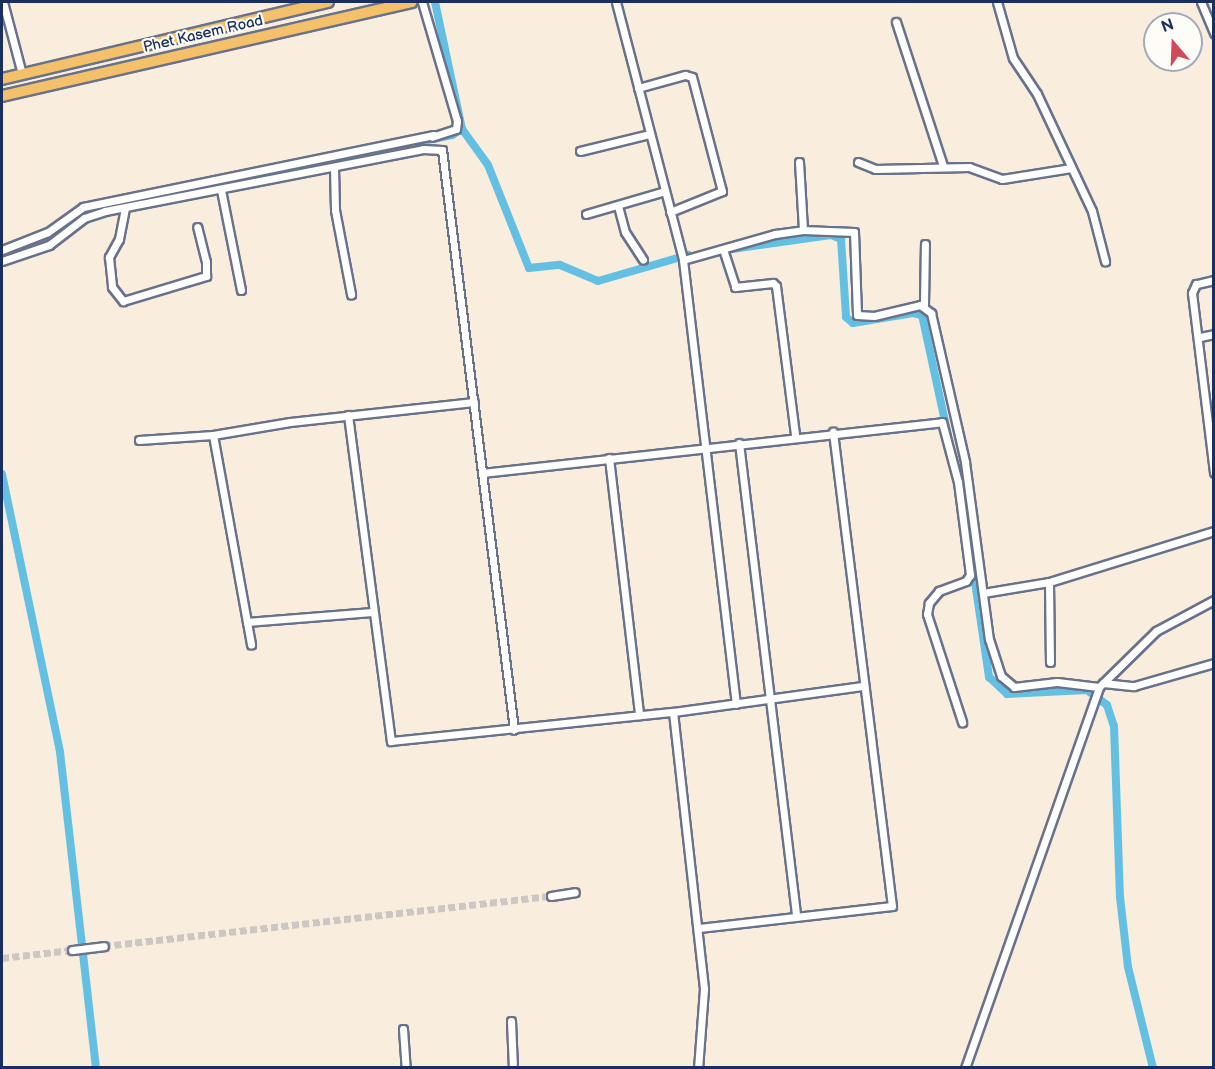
<!DOCTYPE html>
<style>
body{margin:0}
#map{position:relative;width:1215px;height:1069px;overflow:hidden;background:#f9edde;font-family:"Balsamiq Sans",sans-serif}
div>[style]{position:absolute}
[style*='--x']{left:calc(var(--x)*1px);top:calc(var(--y)*1px);width:calc(var(--w)*1px);rotate:calc(var(--a)*1deg)}
.canal>*{height:8px;margin:-4px;padding:0 4px;transform-origin:4px;border-radius:4px;background:#64c0e2}
.minor-tunnel>*{height:7px;margin-top:-3.5px;transform-origin:0;background:repeating-linear-gradient(90deg,#cdc7c4 0 7px,transparent 0 10.5px)}
.roads{filter:drop-shadow(2px 0 #69728b) drop-shadow(-2px 0 #69728b) drop-shadow(0 2px #69728b) drop-shadow(0 -2px #69728b)}
.minor>*{height:7px;margin:-3.5px;padding:0 3.5px;transform-origin:3.5px;border-radius:3.5px;background:#fff}
.primary>*{height:10px;margin:-5px;padding:0 5px;transform-origin:5px;border-radius:5px;background:#f4c16a}
span{translate:-50% -50%;white-space:nowrap;text-align:center;line-height:1.15;-webkit-text-stroke:4.5px #fdfcf7;paint-order:stroke}
.street-label{font-size:15px;color:#1b2f5e}
.frame{position:absolute;inset:0;border:3px solid #1b2f5e;pointer-events:none}
.north{position:absolute;left:1143px;top:12px;width:60px;height:60px;box-sizing:border-box;background:#fdfcf7;border:2px solid #a3aaba;border-radius:50%;rotate:341deg;font-size:16px;font-weight:700;line-height:24px;text-align:center;color:#1b2f5e}
.north::after{content:'';display:block;margin:auto;width:21px;height:27px;background:#d1495b;clip-path:polygon(50% 0,100% 100%,50% 72%,0 100%)}
</style>
<div id="map">
<div class="canal">
<div style="--x:435;--y:2;--w:130;--a:78"></div>
<div style="--x:462;--y:129;--w:44;--a:54.2"></div>
<div style="--x:488;--y:165;--w:111;--a:68.3"></div>
<div style="--x:529;--y:268;--w:31;--a:-6"></div>
<div style="--x:560;--y:265;--w:41;--a:22.8"></div>
<div style="--x:598;--y:281;--w:94;--a:-16.1"></div>
<div style="--x:170;--y:193;--w:288;--a:-11.6"></div>
<div style="--x:452;--y:135;--w:12;--a:-31"></div>
<div style="--x:725;--y:250;--w:107;--a:-8.1"></div>
<div style="--x:831;--y:235;--w:11;--a:22"></div>
<div style="--x:841;--y:239;--w:78;--a:86.3"></div>
<div style="--x:846;--y:317;--w:9;--a:41"></div>
<div style="--x:853;--y:323;--w:61;--a:-9.5"></div>
<div style="--x:913;--y:313;--w:9;--a:13"></div>
<div style="--x:922;--y:315;--w:123;--a:77.8"></div>
<div style="--x:2;--y:253;--w:47;--a:-17.3"></div>
<div style="--x:47;--y:239;--w:43;--a:-37.4"></div>
<div style="--x:81;--y:213;--w:27;--a:-17"></div>
<div style="--x:2;--y:474;--w:284;--a:78.2"></div>
<div style="--x:60;--y:752;--w:318;--a:83.5"></div>
<div style="--x:966;--y:521;--w:158;--a:81.6"></div>
<div style="--x:989;--y:677;--w:25;--a:43"></div>
<div style="--x:1007;--y:694;--w:80;--a:-2.9"></div>
<div style="--x:1087;--y:690;--w:25;--a:37"></div>
<div style="--x:1107;--y:705;--w:22;--a:72"></div>
<div style="--x:1114;--y:726;--w:171;--a:88"></div>
<div style="--x:1120;--y:897;--w:70;--a:83.5"></div>
<div style="--x:1128;--y:967;--w:104;--a:76.1"></div>
</div>
<div class="minor-tunnel">
<div style="--x:104;--y:946;--w:450;--a:-6.4"></div>
<div style="--x:2;--y:958;--w:70;--a:-6.5"></div>
</div>
<div class="roads">
<div class="minor">
<div style="--x:3;--y:2;--w:74;--a:75.2"></div>
<div style="--x:422;--y:2;--w:124;--a:73.6"></div>
<div style="--x:457;--y:121;--w:8;--a:97"></div>
<div style="--x:456;--y:129;--w:25;--a:162"></div>
<div style="--x:616;--y:2;--w:267;--a:75.4"></div>
<div style="--x:683;--y:260;--w:447;--a:83.2"></div>
<div style="--x:997;--y:2;--w:58;--a:74.1"></div>
<div style="--x:1013;--y:58;--w:43;--a:56.3"></div>
<div style="--x:1037;--y:94;--w:129;--a:64.8"></div>
<div style="--x:1092;--y:211;--w:52;--a:75.4"></div>
<div style="--x:1201;--y:2;--w:34;--a:67"></div>
<div style="--x:896;--y:22;--w:151;--a:71.9"></div>
<div style="--x:638;--y:88;--w:49;--a:-15.5"></div>
<div style="--x:685;--y:75;--w:7;--a:16"></div>
<div style="--x:692;--y:77;--w:118;--a:75.3"></div>
<div style="--x:722;--y:191;--w:56;--a:158"></div>
<div style="--x:580;--y:151;--w:72;--a:-13.7"></div>
<div style="--x:799;--y:162;--w:68;--a:86.6"></div>
<div style="--x:858;--y:162;--w:18;--a:22"></div>
<div style="--x:875;--y:169;--w:94;--a:-1.2"></div>
<div style="--x:969;--y:167;--w:35;--a:20"></div>
<div style="--x:1002;--y:179;--w:70;--a:-9.1"></div>
<div style="--x:334;--y:168;--w:42;--a:88.6"></div>
<div style="--x:335;--y:210;--w:86;--a:79.2"></div>
<div style="--x:221;--y:190;--w:102;--a:78.7"></div>
<div style="--x:618;--y:206;--w:27;--a:75"></div>
<div style="--x:625;--y:232;--w:33;--a:57"></div>
<div style="--x:125;--y:208;--w:32;--a:101"></div>
<div style="--x:119;--y:239;--w:21;--a:119"></div>
<div style="--x:109;--y:257;--w:30;--a:84"></div>
<div style="--x:112;--y:287;--w:18;--a:52"></div>
<div style="--x:123;--y:301;--w:87;--a:-16.8"></div>
<div style="--x:206;--y:276;--w:14;--a:-90"></div>
<div style="--x:206;--y:262;--w:36;--a:-104"></div>
<div style="--x:586;--y:214;--w:82;--a:-16.2"></div>
<div style="--x:723;--y:249;--w:40;--a:72"></div>
<div style="--x:735;--y:287;--w:38;--a:-6"></div>
<div style="--x:773;--y:283;--w:4;--a:45"></div>
<div style="--x:776;--y:286;--w:150;--a:82.7"></div>
<div style="--x:2;--y:250;--w:49;--a:-21.4"></div>
<div style="--x:48;--y:232;--w:43;--a:-35.5"></div>
<div style="--x:83;--y:207;--w:358;--a:-11.6"></div>
<div style="--x:683;--y:260;--w:96;--a:-15.8"></div>
<div style="--x:775;--y:234;--w:28;--a:-8"></div>
<div style="--x:803;--y:230;--w:51;--a:2.2"></div>
<div style="--x:854;--y:232;--w:83;--a:87.9"></div>
<div style="--x:857;--y:315;--w:17;--a:3"></div>
<div style="--x:874;--y:316;--w:47;--a:-13.4"></div>
<div style="--x:920;--y:305;--w:14;--a:36"></div>
<div style="--x:931;--y:313;--w:153;--a:77.1"></div>
<div style="--x:965;--y:462;--w:179;--a:82.3"></div>
<div style="--x:989;--y:639;--w:39;--a:72"></div>
<div style="--x:1001;--y:676;--w:17;--a:40"></div>
<div style="--x:1014;--y:687;--w:43;--a:-6.6"></div>
<div style="--x:1057;--y:682;--w:42;--a:6.8"></div>
<div style="--x:2;--y:261;--w:50;--a:-18.8"></div>
<div style="--x:49;--y:245;--w:44;--a:-37.6"></div>
<div style="--x:84;--y:218;--w:22;--a:-18"></div>
<div style="--x:105;--y:211;--w:324;--a:-11"></div>
<div style="--x:423;--y:149;--w:19;--a:3"></div>
<div style="--x:442;--y:150;--w:584;--a:82.92"></div>
<div style="--x:1214;--y:280;--w:18;--a:167"></div>
<div style="--x:1196;--y:284;--w:10;--a:114"></div>
<div style="--x:1192;--y:293;--w:181;--a:83"></div>
<div style="--x:924;--y:305;--w:61;--a:-89.1"></div>
<div style="--x:1200;--y:337;--w:14;--a:-12"></div>
<div style="--x:348;--y:415;--w:329;--a:82.5"></div>
<div style="--x:391;--y:741;--w:283;--a:-5.9"></div>
<div style="--x:673;--y:712;--w:193;--a:-7.8"></div>
<div style="--x:213;--y:435;--w:213;--a:79.7"></div>
<div style="--x:139;--y:440;--w:74;--a:-3.9"></div>
<div style="--x:213;--y:435;--w:78;--a:-9.6"></div>
<div style="--x:290;--y:422;--w:185;--a:-6.2"></div>
<div style="--x:739;--y:443;--w:477;--a:83.1"></div>
<div style="--x:609;--y:458;--w:259;--a:83.3"></div>
<div style="--x:482;--y:473;--w:463;--a:-6.3"></div>
<div style="--x:942;--y:422;--w:62;--a:75.1"></div>
<div style="--x:958;--y:482;--w:94;--a:82.6"></div>
<div style="--x:970;--y:575;--w:7;--a:124"></div>
<div style="--x:966;--y:581;--w:29;--a:160"></div>
<div style="--x:939;--y:591;--w:16;--a:130"></div>
<div style="--x:929;--y:603;--w:11;--a:100"></div>
<div style="--x:927;--y:614;--w:114;--a:72"></div>
<div style="--x:1049;--y:582;--w:80;--a:89.3"></div>
<div style="--x:983;--y:593;--w:67;--a:-9.5"></div>
<div style="--x:1049;--y:582;--w:173;--a:-17.2"></div>
<div style="--x:247;--y:622;--w:125;--a:-4.6"></div>
<div style="--x:1103;--y:683;--w:31;--a:6"></div>
<div style="--x:1134;--y:686;--w:83;--a:-16"></div>
<div style="--x:673;--y:712;--w:279;--a:83.6"></div>
<div style="--x:704;--y:989;--w:79;--a:94.3"></div>
<div style="--x:551;--y:896;--w:24;--a:-9"></div>
<div style="--x:699;--y:928;--w:194;--a:-6.5"></div>
<div style="--x:892;--y:906;--w:478;--a:-97.1"></div>
<div style="--x:72;--y:950;--w:32;--a:-7"></div>
<div style="--x:511;--y:1021;--w:47;--a:87.6"></div>
<div style="--x:403;--y:1029;--w:39;--a:86"></div>
<div style="--x:965;--y:1068;--w:404;--a:-70.6"></div>
<div style="--x:1099;--y:687;--w:80;--a:-44.5"></div>
<div style="--x:1156;--y:631;--w:66;--a:-28.1"></div>
</div>
<div class="primary">
<div style="--x:2;--y:79;--w:335;--a:-13.3"></div>
<div style="--x:2;--y:96;--w:420;--a:-12.9"></div>
</div>
</div>
<div class="street-label">
<span style="left:203px;top:34px;rotate:-13deg">Phet Kasem Road</span>
</div>
<div class="frame"></div>
<div class="north">N</div>
</div>
